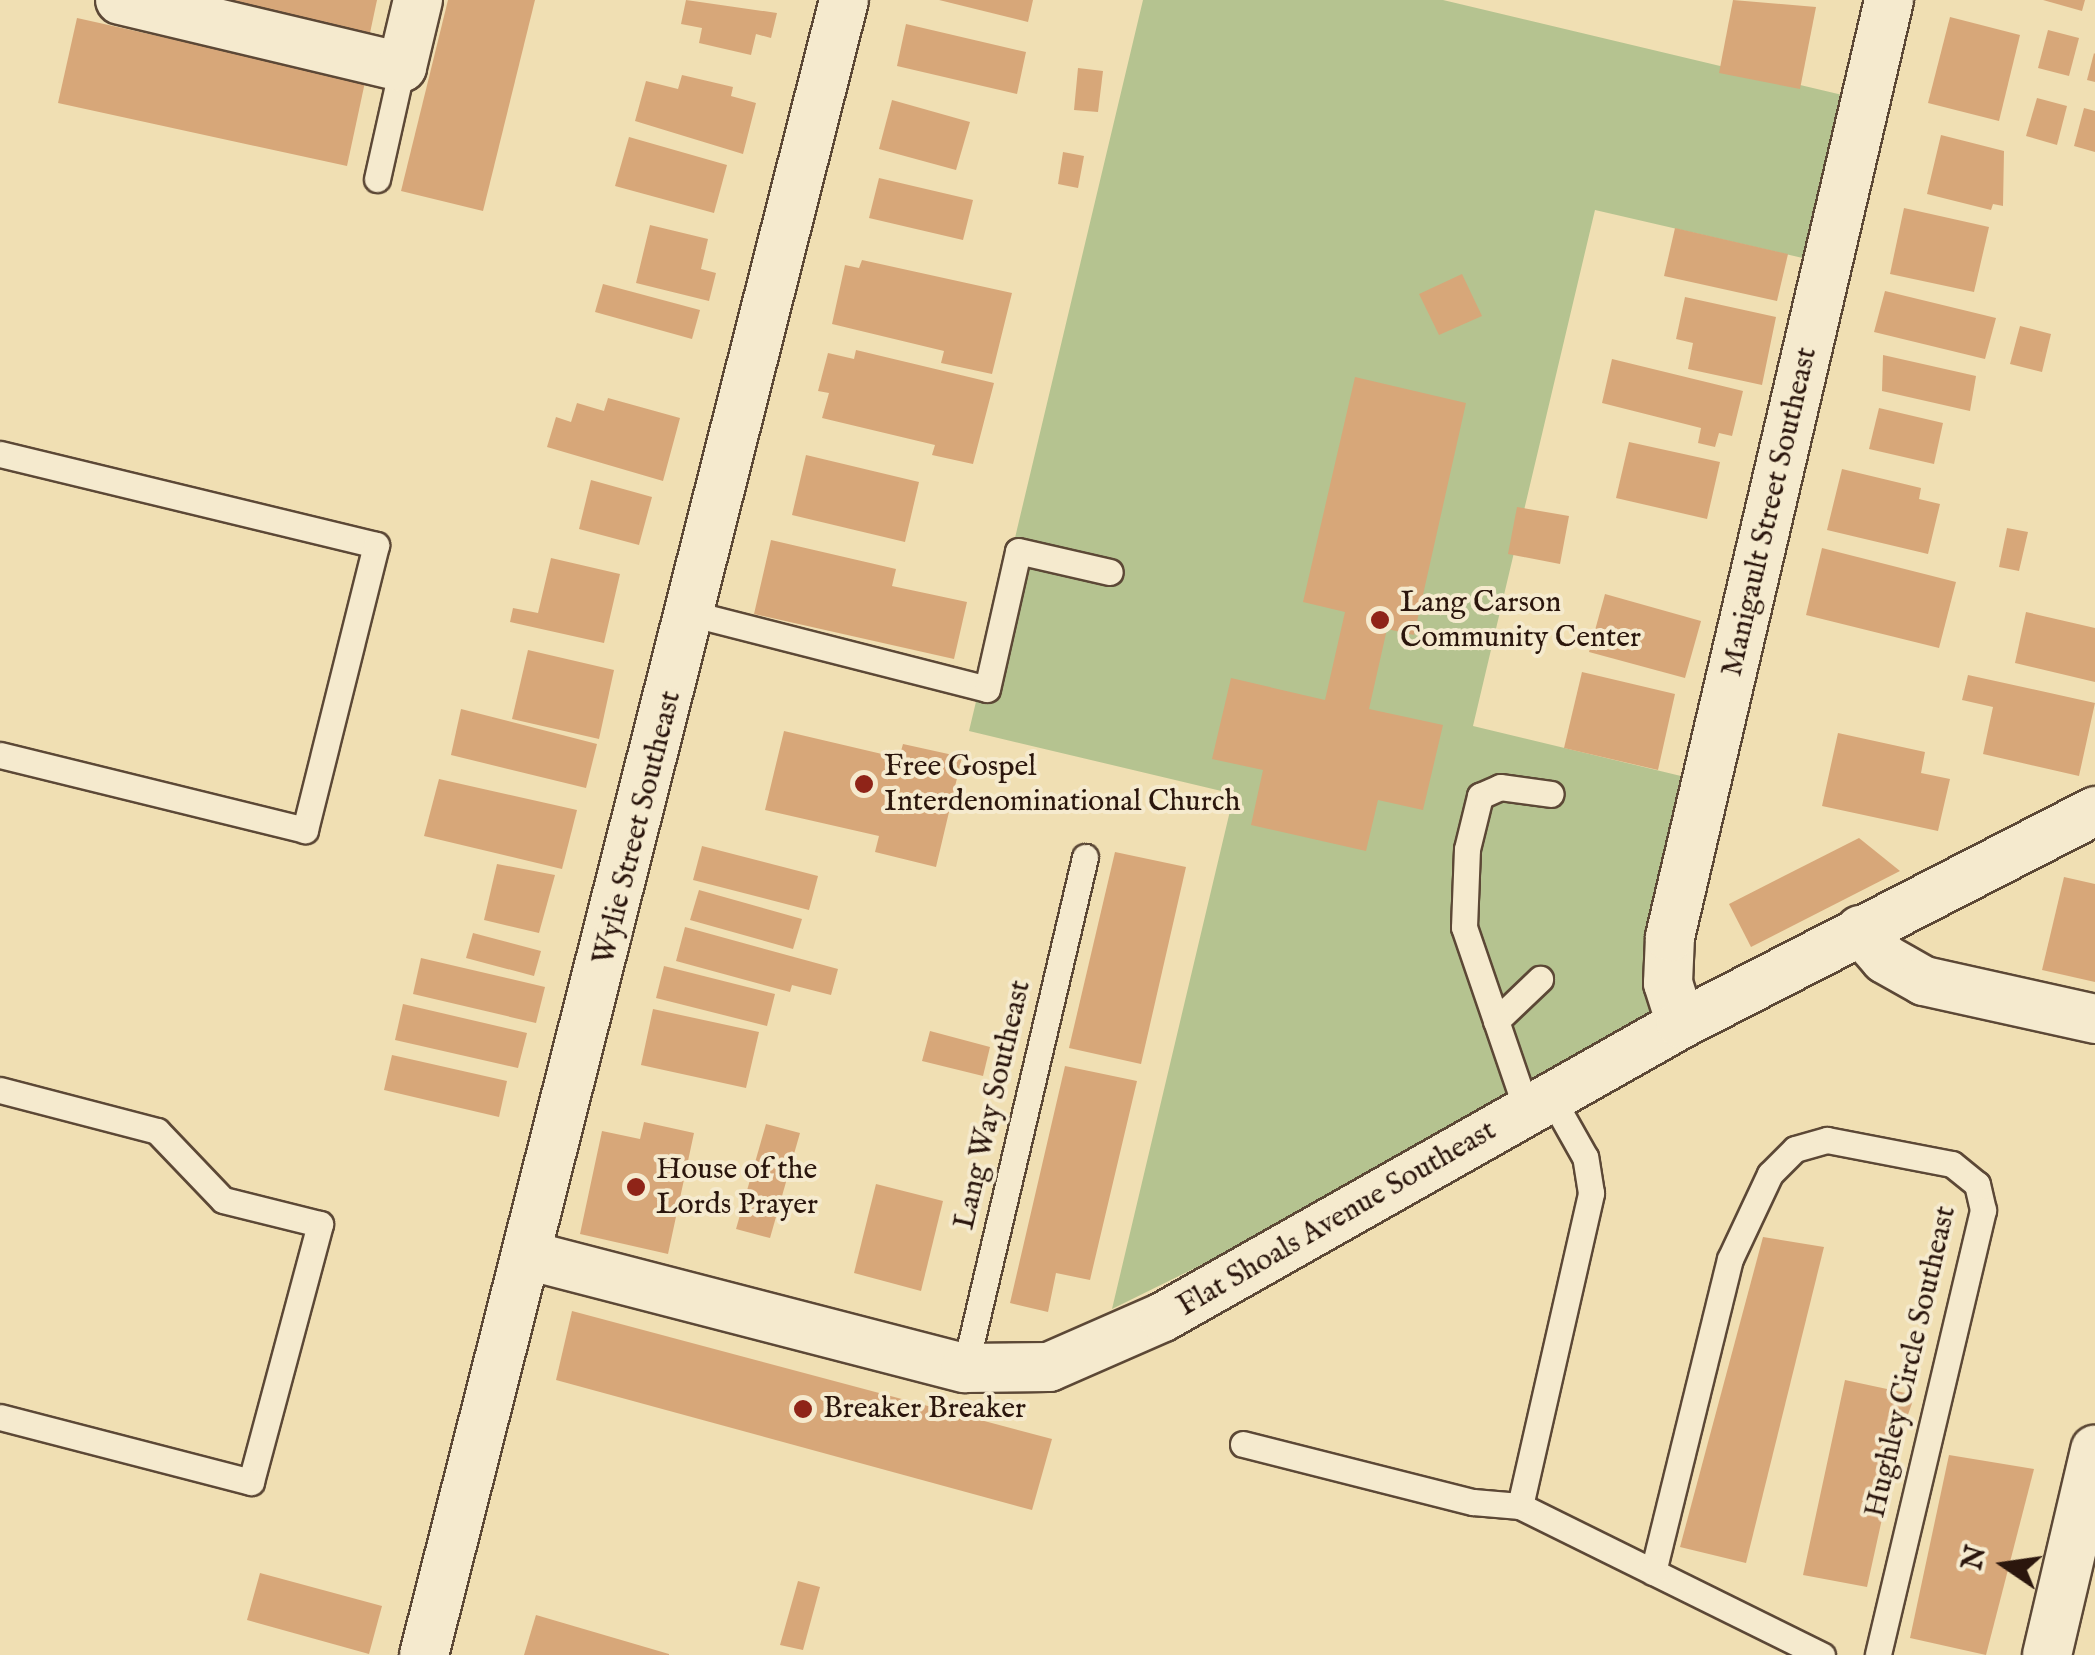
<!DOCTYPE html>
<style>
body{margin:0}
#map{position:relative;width:2095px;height:1655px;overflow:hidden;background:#f0dfb3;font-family:"IM FELL English",serif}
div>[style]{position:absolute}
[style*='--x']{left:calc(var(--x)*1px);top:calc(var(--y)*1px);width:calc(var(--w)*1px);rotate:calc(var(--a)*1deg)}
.green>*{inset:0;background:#b5c390}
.building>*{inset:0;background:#d7a779}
.roads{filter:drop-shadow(2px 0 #5c4836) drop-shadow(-2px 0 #5c4836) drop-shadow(0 2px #5c4836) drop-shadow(0 -2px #5c4836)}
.service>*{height:25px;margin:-12.5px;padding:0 12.5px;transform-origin:12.5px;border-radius:12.5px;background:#f5eace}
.minor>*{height:48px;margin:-24px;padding:0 24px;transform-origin:24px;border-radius:24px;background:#f5eace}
.dots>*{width:28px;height:28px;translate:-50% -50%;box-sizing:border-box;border:5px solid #f5eace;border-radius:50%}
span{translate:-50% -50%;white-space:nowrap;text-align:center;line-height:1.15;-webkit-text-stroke:8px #f5eace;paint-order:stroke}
.street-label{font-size:30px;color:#2b160d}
.poi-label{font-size:30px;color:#2b160d}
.left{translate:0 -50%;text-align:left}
.north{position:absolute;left:1955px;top:1515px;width:100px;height:100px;-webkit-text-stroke:8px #f5eace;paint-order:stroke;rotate:283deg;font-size:28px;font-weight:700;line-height:40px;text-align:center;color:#2b160d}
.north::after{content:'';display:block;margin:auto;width:35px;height:45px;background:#2b160d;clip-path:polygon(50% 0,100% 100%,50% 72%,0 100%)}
</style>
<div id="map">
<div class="green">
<div style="clip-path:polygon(1143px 0,1443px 0,1872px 102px,1833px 265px,1595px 210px,1473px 726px,1706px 782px,1643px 1047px,1112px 1309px,1234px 794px,969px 731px)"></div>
</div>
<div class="building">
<div style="clip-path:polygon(229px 0,377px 0,370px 33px)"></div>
<div style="clip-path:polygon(448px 0,535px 0,483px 211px,401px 191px)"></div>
<div style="clip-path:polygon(686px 0,777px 13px,771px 38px,756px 34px,751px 55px,699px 43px,702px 28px,681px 24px)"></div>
<div style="clip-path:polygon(939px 0,1033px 0,1028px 22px)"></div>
<div style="clip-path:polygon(1733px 0,1816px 7px,1800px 89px,1719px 73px)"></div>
<div style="clip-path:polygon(2043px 0,2085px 0,2082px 11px)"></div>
<div style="clip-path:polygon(1950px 17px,2020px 35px,1999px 121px,1928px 103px)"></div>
<div style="clip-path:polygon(77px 18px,365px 82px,347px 166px,58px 103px)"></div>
<div style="clip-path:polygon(906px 24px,1026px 52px,1017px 94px,897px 66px)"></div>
<div style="clip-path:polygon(2048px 30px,2079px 38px,2069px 76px,2038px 68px)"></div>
<div style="clip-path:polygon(2094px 53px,2095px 54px,2095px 82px,2087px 80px)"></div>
<div style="clip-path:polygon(1078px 68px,1103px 71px,1098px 112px,1074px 110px)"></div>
<div style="clip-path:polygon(682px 75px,733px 87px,731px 96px,756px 103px,743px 154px,635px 121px,646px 81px,678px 89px)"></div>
<div style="clip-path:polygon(2037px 98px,2067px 106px,2057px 145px,2026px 136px)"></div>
<div style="clip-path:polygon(892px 100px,970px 122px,956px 170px,879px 149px)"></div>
<div style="clip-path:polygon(2084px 108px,2095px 111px,2095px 152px,2074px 146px)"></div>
<div style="clip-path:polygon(1941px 135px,2004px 151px,2003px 206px,1993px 204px,1991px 210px,1927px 194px)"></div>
<div style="clip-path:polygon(629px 137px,727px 165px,714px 213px,615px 186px)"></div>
<div style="clip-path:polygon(1063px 152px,1084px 156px,1078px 188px,1058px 184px)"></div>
<div style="clip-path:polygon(879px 178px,973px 200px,963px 240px,869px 218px)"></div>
<div style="clip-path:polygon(1904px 208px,1989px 227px,1974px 292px,1890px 274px)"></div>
<div style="clip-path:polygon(650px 225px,708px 239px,701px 269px,716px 273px,709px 301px,636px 283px)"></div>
<div style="clip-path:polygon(1675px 228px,1788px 254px,1777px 301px,1664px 276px)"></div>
<div style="clip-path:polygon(862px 260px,1012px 293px,992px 374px,941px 363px,944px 351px,832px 324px,845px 265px,859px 268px)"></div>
<div style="clip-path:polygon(1462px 274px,1482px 316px,1439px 335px,1419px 294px)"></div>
<div style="clip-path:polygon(603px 284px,700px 310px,692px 339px,595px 312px)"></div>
<div style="clip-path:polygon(1885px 291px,1996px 318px,1985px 359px,1874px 332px)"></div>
<div style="clip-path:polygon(1685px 297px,1776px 317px,1762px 385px,1688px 369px,1693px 343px,1676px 339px)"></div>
<div style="clip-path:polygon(2020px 326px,2051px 334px,2042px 372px,2010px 364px)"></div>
<div style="clip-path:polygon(856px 350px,994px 383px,973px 464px,932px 455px,935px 445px,822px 418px,829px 393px,818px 391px,828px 353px,854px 359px)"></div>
<div style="clip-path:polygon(1883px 355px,1976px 376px,1970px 411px,1882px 391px)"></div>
<div style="clip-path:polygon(1612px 359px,1743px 391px,1732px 436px,1719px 433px,1715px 447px,1698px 443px,1701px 428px,1602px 403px)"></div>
<div style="clip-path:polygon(1355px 377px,1466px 403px,1414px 635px,1387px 629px,1369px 709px,1443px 725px,1423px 810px,1378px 800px,1366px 851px,1251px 825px,1263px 770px,1212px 759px,1231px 678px,1325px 700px,1345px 612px,1303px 602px)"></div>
<div style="clip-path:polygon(608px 398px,680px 418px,663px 481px,547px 447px,556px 417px,571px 422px,577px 403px,604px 411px)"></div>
<div style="clip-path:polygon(1879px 408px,1943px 423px,1934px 464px,1869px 449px)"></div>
<div style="clip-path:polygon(1629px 442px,1720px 462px,1707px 519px,1616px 498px)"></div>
<div style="clip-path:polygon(806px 455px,919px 482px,905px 542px,792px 515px)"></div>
<div style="clip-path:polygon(1842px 469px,1921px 488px,1919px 499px,1940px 504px,1928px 554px,1827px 530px)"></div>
<div style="clip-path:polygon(591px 480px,652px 497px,639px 545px,579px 529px)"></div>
<div style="clip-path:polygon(1517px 507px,1569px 516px,1560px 564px,1508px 554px)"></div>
<div style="clip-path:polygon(2007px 528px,2028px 532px,2019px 571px,1999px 567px)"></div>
<div style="clip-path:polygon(771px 540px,896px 569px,892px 586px,967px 602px,954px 659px,754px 614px)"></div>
<div style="clip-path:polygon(1822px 548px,1956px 582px,1939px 648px,1806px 615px)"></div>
<div style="clip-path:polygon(551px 558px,620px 574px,604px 643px,510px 622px,513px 608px,538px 613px)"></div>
<div style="clip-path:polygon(1605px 594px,1701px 621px,1685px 678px,1589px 652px)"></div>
<div style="clip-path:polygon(2026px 612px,2095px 628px,2095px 682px,2015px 663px)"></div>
<div style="clip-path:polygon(528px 650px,614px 670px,599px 739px,512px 719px)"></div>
<div style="clip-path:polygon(1582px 672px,1675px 694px,1658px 770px,1564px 748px)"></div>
<div style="clip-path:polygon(1968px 675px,2095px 703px,2079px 776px,1983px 754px,1993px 707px,1962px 700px)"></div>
<div style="clip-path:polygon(461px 709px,597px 744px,586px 788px,451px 755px)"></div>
<div style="clip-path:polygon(784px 731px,899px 758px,903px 744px,962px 757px,936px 867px,875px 852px,879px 836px,765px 810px)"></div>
<div style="clip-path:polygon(1838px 733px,1925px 752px,1921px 773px,1950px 779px,1938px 831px,1822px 806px)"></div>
<div style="clip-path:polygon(439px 779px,577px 810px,562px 869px,424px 836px)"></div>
<div style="clip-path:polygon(1859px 838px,1900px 871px,1751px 947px,1729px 904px)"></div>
<div style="clip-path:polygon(702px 846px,818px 876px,809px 910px,693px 880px)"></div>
<div style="clip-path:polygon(1115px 852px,1186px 867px,1141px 1064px,1069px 1048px)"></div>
<div style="clip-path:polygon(497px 864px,555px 875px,539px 933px,484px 920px)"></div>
<div style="clip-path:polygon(2064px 877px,2095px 884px,2095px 982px,2042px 970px)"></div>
<div style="clip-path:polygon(699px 890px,802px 919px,793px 949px,690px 920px)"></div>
<div style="clip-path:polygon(685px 927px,838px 969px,831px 995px,792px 985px,790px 992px,676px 961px)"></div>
<div style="clip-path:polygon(473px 933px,541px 951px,534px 976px,466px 958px)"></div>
<div style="clip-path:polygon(421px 958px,545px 987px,536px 1023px,413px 994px)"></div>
<div style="clip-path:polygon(664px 966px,775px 994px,767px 1026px,656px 998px)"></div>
<div style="clip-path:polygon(403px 1004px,527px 1033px,518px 1068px,395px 1040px)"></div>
<div style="clip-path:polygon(653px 1009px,759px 1032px,746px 1088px,641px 1065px)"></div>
<div style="clip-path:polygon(930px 1031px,990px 1047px,983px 1076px,922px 1061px)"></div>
<div style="clip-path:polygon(392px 1055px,507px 1081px,499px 1117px,384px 1090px)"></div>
<div style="clip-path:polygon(1065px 1066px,1137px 1081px,1090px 1280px,1056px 1273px,1048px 1312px,1010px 1303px)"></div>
<div style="clip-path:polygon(644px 1122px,694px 1133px,668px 1254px,580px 1234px,602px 1131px,640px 1139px)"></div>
<div style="clip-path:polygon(766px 1124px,800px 1133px,770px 1238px,736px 1229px)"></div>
<div style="clip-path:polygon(876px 1184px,943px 1201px,921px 1291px,854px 1273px)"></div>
<div style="clip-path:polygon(1763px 1237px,1824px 1247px,1746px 1563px,1680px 1547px)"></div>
<div style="clip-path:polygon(572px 1311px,1052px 1439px,1032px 1510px,556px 1380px)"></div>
<div style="clip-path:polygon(1845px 1380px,1915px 1395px,1900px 1437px,1867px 1587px,1803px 1575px)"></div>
<div style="clip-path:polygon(1949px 1455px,2034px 1469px,1986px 1655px,1910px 1638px)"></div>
<div style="clip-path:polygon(260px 1573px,382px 1606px,369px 1654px,247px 1620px)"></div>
<div style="clip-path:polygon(798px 1581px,820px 1587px,803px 1650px,780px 1645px)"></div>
<div style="clip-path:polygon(536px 1615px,669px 1654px,669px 1655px,524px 1655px)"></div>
</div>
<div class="roads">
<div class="service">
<div style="--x:377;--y:179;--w:115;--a:-77.4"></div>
<div style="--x:0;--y:454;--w:387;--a:13.6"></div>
<div style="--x:376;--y:545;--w:294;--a:104"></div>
<div style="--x:305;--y:830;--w:314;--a:-166.2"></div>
<div style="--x:693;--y:614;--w:303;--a:14.3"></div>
<div style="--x:987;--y:689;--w:141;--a:-77.3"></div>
<div style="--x:1018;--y:551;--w:94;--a:12.9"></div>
<div style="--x:1496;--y:1021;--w:61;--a:-43.7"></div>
<div style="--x:0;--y:1090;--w:162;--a:14.6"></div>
<div style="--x:157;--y:1131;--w:95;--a:46.3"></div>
<div style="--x:223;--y:1200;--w:100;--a:13.9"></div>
<div style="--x:320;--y:1224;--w:267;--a:105"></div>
<div style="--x:251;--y:1482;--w:259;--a:-165.5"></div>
<div style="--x:1527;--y:1111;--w:194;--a:-108.9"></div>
<div style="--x:1464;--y:927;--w:78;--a:-87.8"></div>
<div style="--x:1467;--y:849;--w:55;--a:-76.2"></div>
<div style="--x:1480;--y:796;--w:22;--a:-24"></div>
<div style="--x:1500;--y:787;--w:51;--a:7.8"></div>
<div style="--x:965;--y:1368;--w:525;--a:-76.78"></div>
<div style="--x:1243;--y:1444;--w:237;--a:14.2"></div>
<div style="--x:1473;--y:1502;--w:47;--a:4.9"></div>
<div style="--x:1520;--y:1506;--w:337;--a:26.3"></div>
<div style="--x:1520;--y:1506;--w:321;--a:-77.2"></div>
<div style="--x:1591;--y:1193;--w:36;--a:-99"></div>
<div style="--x:1585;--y:1157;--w:69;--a:-119.5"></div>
<div style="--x:1653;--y:1572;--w:322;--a:-76.2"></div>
<div style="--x:1730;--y:1259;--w:94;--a:-64.8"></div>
<div style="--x:1770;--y:1174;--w:35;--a:-45"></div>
<div style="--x:1795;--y:1149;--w:33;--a:-16"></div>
<div style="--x:1827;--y:1140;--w:127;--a:10.9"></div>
<div style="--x:1952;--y:1164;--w:32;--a:39"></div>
<div style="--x:1977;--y:1184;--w:27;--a:77"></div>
<div style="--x:1983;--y:1210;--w:457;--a:103.3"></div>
</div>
<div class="minor">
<div style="--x:120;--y:0;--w:290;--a:13.4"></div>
<div style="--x:402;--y:67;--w:69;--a:-76.6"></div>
<div style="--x:1860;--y:930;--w:38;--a:49"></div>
<div style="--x:1885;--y:959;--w:45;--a:29.4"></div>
<div style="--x:1924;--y:981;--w:175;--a:12.5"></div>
<div style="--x:1681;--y:1024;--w:43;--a:-107.6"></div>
<div style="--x:1668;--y:983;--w:46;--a:-87.5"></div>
<div style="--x:1670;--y:937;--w:962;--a:-76.84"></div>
<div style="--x:527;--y:1255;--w:452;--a:14.5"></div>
<div style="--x:965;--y:1368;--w:84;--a:-0.7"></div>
<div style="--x:1049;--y:1367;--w:124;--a:-23.7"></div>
<div style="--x:1163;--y:1317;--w:595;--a:-29.49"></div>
<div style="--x:1681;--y:1024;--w:466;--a:-27.2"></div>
<div style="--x:424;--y:1655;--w:1707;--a:-75.76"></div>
<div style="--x:2047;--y:1655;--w:211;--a:-76.8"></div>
</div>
</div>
<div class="dots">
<div style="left:1380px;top:620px;background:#8f2418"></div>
<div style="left:864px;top:784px;background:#8f2418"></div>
<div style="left:636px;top:1187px;background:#8f2418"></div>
<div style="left:803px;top:1409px;background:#8f2418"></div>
</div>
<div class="street-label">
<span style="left:1770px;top:512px;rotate:-77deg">Manigault Street Southeast</span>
<span style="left:638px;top:828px;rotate:-76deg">Wylie Street Southeast</span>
<span style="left:993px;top:1105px;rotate:-77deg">Lang Way Southeast</span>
<span style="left:1337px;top:1219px;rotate:-30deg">Flat Shoals Avenue Southeast</span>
<span style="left:1911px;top:1362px;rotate:-77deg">Hughley Circle Southeast</span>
</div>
<div class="poi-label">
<span class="left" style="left:1400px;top:620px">Lang Carson<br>Community Center</span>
<span class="left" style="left:884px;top:784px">Free Gospel<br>Interdenominational Church</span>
<span class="left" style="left:656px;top:1187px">House of the<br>Lords Prayer</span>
<span class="left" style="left:823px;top:1409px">Breaker Breaker</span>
</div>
<div class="north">N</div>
</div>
